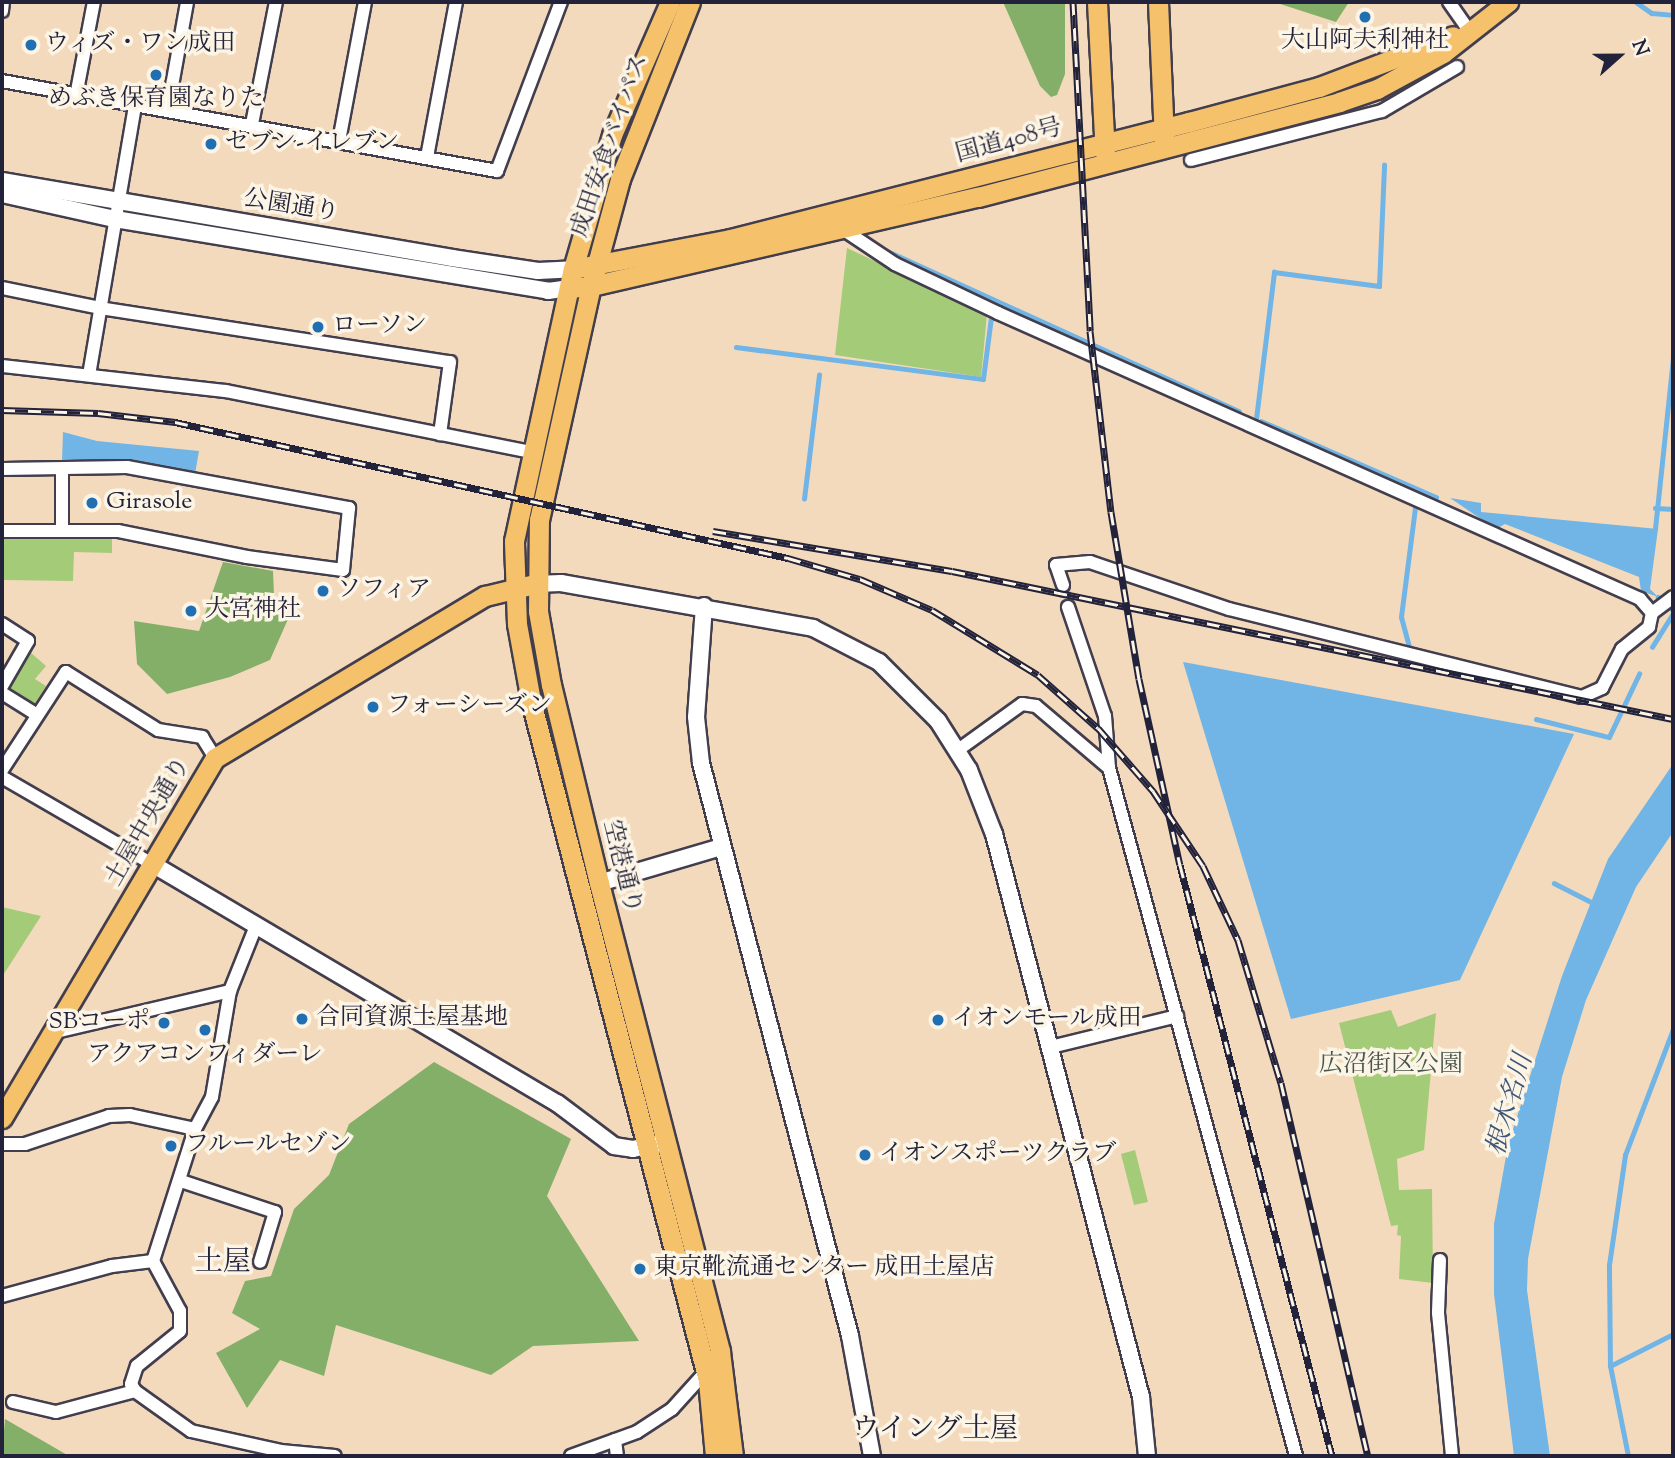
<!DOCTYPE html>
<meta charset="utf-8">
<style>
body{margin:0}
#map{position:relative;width:1675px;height:1458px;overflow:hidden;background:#f4dabd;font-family:"Sorts Mill Goudy","Noto Serif JP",serif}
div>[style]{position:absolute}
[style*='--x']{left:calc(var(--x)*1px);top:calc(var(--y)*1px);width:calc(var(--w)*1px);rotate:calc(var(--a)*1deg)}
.green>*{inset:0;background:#a4cb77}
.forest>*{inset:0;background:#83af68}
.water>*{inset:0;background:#71b4e6}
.stream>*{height:4.5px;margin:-2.25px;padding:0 2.25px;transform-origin:2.25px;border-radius:2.25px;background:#71b4e6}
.minor-tunnel>*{height:12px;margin-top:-6px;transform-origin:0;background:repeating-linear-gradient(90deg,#cab5a3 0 12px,transparent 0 18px)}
.roads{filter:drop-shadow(2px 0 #423e4e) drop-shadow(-2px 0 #423e4e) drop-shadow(0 2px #423e4e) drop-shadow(0 -2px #423e4e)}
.minor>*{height:12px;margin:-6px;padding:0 6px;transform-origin:6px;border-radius:6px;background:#fff}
.tertiary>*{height:16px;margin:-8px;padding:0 8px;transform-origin:8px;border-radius:8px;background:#fff}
.primary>*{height:19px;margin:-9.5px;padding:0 9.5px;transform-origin:9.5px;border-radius:9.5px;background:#f5c16b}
.trunk>*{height:19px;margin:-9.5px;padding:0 9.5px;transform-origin:9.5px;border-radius:9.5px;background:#f5c16b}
.rail>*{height:7px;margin-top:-3.5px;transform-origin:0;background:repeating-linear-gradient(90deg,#fcf5e5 0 13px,#22223b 0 26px);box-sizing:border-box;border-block:2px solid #22223b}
.dots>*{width:19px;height:19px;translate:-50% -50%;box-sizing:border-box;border:4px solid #fcf5e5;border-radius:50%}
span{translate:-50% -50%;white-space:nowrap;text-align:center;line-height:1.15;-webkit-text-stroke:7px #fcf5e5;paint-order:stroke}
.poi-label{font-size:24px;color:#22223b}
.left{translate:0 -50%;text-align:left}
.right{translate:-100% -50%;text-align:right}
.street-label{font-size:24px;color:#22223b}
.park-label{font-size:24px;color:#49554d}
.water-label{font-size:26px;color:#3e5577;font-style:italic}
.quarter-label{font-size:28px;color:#22223b}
.frame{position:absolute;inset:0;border:4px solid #22223b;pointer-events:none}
.north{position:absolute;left:1584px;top:21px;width:70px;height:70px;-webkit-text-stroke:5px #fcf5e5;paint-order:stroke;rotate:69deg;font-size:19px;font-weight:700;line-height:28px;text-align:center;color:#22223b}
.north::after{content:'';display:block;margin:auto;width:24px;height:32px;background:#22223b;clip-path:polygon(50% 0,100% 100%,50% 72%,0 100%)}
</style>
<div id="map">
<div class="green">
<div style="clip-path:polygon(847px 248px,987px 314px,981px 377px,835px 355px)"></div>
<div style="clip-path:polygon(3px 536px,112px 538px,112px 553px,74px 552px,73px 581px,3px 580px)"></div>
<div style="clip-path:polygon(30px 652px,46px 666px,35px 679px,46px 686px,33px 706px,6px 689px)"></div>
<div style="clip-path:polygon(2px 907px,41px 916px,2px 977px)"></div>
<div style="clip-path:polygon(1391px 1010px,1398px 1027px,1436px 1013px,1424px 1150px,1397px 1159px,1399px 1190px,1432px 1189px,1433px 1283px,1399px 1279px,1401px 1236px,1397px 1235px,1398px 1225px,1391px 1226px,1339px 1023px)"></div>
<div style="clip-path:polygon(1135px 1150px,1148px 1202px,1134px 1205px,1121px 1154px)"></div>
</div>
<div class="forest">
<div style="clip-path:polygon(1003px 2px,1065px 2px,1065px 74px,1057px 95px,1051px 97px,1040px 86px)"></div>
<div style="clip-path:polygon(1274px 2px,1349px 2px,1336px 22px)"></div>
<div style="clip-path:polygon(223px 562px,273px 571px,274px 596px,292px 610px,270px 660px,230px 677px,167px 694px,137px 664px,134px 621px,199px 631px)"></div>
<div style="clip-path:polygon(434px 1062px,571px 1139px,547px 1196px,639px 1341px,533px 1346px,491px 1375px,336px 1325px,324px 1376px,280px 1360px,247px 1408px,216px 1353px,260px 1329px,232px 1313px,245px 1281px,271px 1276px,294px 1209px,329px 1175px,349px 1124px)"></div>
<div style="clip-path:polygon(5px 1419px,69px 1456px,2px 1456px)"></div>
</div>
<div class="water">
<div style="clip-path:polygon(63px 432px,97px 441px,199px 451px,195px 474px,128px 461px,62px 461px)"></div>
<div style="clip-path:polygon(1450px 498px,1481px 503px,1481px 512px,1658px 529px,1650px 589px,1658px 597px,1641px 591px,1639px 577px,1505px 524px,1496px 529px)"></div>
<div style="clip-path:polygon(1183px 662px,1574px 734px,1460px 980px,1291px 1019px)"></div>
<div style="clip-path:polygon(1673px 764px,1673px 832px,1636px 887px,1586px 1000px,1562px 1077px,1528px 1259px,1527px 1290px,1550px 1456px,1514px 1456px,1494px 1294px,1494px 1224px,1508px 1145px,1562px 976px,1608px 859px)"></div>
</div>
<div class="stream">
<div style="--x:1636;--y:2;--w:19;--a:35"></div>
<div style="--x:1652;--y:13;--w:21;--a:5"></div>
<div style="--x:883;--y:249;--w:391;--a:24.5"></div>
<div style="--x:736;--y:347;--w:249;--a:7.4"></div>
<div style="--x:983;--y:379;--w:63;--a:-82.6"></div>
<div style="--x:1256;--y:419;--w:148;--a:-83"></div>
<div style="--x:1274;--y:272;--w:106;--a:7.6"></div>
<div style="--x:1379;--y:286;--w:121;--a:-87.6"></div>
<div style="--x:1261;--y:421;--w:191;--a:23.5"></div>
<div style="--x:804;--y:499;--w:125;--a:-83.1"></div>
<div style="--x:1655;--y:508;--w:18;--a:3"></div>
<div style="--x:1655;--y:529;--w:173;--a:-84"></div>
<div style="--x:1658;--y:597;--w:20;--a:41"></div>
<div style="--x:1409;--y:647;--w:31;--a:-105"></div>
<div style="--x:1401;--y:617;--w:110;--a:-82.7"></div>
<div style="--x:1652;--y:647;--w:40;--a:-58"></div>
<div style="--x:1536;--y:719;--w:75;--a:13.9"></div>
<div style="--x:1609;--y:737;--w:70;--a:-64.5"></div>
<div style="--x:1554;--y:883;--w:48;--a:27.1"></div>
<div style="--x:1610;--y:1366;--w:101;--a:-90.6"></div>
<div style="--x:1609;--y:1265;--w:111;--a:-81.7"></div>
<div style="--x:1625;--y:1155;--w:135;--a:-69.1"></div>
<div style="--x:1628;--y:1456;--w:92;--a:-101.3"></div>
<div style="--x:1610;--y:1366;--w:71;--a:-26.9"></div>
</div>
<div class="minor-tunnel">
<div style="--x:1063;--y:585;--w:23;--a:77"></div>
</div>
<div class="roads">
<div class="minor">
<div style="--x:1449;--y:2;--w:35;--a:55"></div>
<div style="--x:2;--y:11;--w:9;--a:-84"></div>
<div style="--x:2;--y:81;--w:503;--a:10.3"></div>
<div style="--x:497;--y:171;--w:181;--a:-69.3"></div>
<div style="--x:76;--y:96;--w:96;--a:-79.2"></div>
<div style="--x:168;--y:108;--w:108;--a:-79.8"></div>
<div style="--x:252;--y:124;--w:124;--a:-78.9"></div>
<div style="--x:339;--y:141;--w:141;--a:-79.4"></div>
<div style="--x:427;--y:157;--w:158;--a:-79.4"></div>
<div style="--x:1191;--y:160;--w:197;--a:-14.4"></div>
<div style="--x:1382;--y:111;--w:87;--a:-30.4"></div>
<div style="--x:841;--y:228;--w:65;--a:33.7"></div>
<div style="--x:895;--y:264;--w:114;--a:25.4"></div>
<div style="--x:998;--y:313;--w:703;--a:24.01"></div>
<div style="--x:1640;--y:599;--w:18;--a:49"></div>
<div style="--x:2;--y:288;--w:100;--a:11.5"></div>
<div style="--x:100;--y:308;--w:354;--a:8.8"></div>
<div style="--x:450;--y:362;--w:73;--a:97.9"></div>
<div style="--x:2;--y:366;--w:225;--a:6.4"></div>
<div style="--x:226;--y:391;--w:312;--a:11.3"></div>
<div style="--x:89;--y:375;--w:272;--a:-80.3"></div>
<div style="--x:2;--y:469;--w:125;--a:-0.9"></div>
<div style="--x:127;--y:467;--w:226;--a:10.5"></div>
<div style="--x:349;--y:508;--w:62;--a:95.5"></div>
<div style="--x:343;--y:570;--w:97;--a:-172.3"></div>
<div style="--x:247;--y:557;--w:132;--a:-168.6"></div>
<div style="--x:118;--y:531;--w:116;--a:180"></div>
<div style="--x:62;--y:531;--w:62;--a:-90"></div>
<div style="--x:1063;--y:585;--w:21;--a:-109"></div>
<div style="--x:1056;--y:565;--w:34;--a:-5"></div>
<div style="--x:1090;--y:562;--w:147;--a:18.7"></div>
<div style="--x:1229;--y:609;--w:364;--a:14"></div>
<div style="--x:1582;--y:697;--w:22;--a:-24"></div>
<div style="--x:1602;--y:688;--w:44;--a:-62.9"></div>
<div style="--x:1622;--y:649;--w:35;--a:-39"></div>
<div style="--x:1649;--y:627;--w:14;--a:-78"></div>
<div style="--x:1652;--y:613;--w:26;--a:-37"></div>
<div style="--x:1068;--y:607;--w:115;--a:71.3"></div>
<div style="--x:1105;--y:716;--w:52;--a:85.6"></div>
<div style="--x:2;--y:624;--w:31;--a:33"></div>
<div style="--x:28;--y:641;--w:52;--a:120"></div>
<div style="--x:2;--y:693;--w:40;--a:32"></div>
<div style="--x:958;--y:750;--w:79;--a:-35.7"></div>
<div style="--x:1022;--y:704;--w:14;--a:8"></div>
<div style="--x:1036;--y:706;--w:96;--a:40.3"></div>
<div style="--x:1109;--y:768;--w:713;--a:74.79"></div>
<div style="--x:2;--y:770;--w:117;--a:-56.9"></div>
<div style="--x:66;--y:672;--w:109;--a:32.2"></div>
<div style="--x:158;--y:730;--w:45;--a:9"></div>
<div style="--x:202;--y:737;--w:25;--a:58"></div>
<div style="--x:2;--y:777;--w:176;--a:30.1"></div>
<div style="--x:51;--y:1033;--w:184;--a:-13.2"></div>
<div style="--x:1051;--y:1047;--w:130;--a:-13.8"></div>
<div style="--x:2;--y:1144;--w:23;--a:0"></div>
<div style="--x:25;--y:1144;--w:89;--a:-18.4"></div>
<div style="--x:109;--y:1116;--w:21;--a:-3"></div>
<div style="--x:130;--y:1115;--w:66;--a:12.2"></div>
<div style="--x:181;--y:1181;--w:99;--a:18.3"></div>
<div style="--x:275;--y:1212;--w:52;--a:106.7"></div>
<div style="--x:1440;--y:1260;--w:53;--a:92.2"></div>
<div style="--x:1438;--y:1313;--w:144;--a:84.4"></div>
<div style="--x:2;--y:1296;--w:114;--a:-15.3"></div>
<div style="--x:112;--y:1266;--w:41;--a:-7"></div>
<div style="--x:135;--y:1391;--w:69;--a:35.5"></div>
<div style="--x:191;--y:1431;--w:92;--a:12.5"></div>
<div style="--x:281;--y:1451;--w:54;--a:5.3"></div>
<div style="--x:13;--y:1402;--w:44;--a:13.1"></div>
<div style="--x:56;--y:1412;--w:82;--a:-14.9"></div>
<div style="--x:135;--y:1391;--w:8;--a:-120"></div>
<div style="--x:131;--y:1384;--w:19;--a:-72"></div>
<div style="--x:137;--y:1366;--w:55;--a:-39.1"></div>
<div style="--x:180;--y:1331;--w:20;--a:-90"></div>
<div style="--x:180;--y:1311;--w:57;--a:-118.4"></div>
<div style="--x:153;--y:1261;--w:139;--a:-72.3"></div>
<div style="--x:195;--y:1129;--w:36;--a:-62"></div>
<div style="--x:212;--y:1097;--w:108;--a:-80.4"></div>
<div style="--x:230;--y:991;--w:70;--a:-68.2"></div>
<div style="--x:615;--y:1440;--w:16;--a:83"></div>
<div style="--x:571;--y:1456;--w:70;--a:-20"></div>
<div style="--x:637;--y:1432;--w:42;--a:-33.3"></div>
<div style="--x:672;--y:1409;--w:55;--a:-47.9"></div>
</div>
<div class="tertiary">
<div style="--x:2;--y:181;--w:457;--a:9.7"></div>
<div style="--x:452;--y:258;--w:87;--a:8.6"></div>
<div style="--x:538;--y:271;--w:35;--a:-3"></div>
<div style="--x:2;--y:194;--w:116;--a:12.5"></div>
<div style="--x:115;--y:219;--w:439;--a:9.4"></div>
<div style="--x:548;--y:291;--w:21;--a:-8"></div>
<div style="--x:535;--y:584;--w:26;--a:-2"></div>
<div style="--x:561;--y:583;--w:256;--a:10.1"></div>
<div style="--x:813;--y:628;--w:74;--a:27.3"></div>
<div style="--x:879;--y:662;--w:83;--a:45"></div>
<div style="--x:938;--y:721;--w:58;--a:57.7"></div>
<div style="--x:969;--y:770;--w:69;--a:68.7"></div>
<div style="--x:994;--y:834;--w:582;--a:75.37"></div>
<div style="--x:1141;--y:1397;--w:59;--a:84.2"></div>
<div style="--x:704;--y:606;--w:111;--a:94.1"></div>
<div style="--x:696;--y:717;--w:46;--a:83.8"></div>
<div style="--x:701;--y:763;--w:592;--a:75.42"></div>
<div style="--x:850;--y:1336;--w:122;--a:79.6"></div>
<div style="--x:154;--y:865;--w:468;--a:30.6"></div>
<div style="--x:557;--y:1103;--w:71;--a:37"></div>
<div style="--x:614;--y:1146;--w:19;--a:9"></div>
<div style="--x:633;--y:1149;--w:26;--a:-13"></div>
<div style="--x:599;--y:883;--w:127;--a:-16.4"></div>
</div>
<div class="primary">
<div style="--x:573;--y:269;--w:140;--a:-73.8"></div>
<div style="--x:612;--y:135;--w:145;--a:-66.4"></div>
<div style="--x:569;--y:288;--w:22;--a:-5"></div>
<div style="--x:591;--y:286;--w:111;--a:-74.8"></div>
<div style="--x:620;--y:179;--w:190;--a:-68.4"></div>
<div style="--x:2;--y:1118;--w:418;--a:-59.4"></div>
<div style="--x:215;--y:758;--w:315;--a:-31"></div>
<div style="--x:485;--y:596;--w:51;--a:-13.5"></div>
</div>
<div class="trunk">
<div style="--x:1097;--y:2;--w:151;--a:87"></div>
<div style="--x:1158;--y:2;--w:139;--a:87.5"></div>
<div style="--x:715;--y:1456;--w:76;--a:-95.3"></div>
<div style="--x:708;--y:1380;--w:702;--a:-104.61"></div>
<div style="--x:531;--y:701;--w:78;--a:-100.3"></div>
<div style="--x:517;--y:624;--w:83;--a:-92.1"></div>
<div style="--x:514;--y:541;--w:278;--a:-77.8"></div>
<div style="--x:573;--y:269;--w:160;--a:-10.8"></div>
<div style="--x:730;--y:239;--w:474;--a:-14.3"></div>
<div style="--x:1189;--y:122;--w:135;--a:-15.1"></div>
<div style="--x:1319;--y:87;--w:143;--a:-20.8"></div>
<div style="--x:733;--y:1456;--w:106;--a:-97.1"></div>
<div style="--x:720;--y:1351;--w:483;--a:-104.5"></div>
<div style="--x:599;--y:883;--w:204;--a:-103.6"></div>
<div style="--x:551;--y:685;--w:75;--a:-100"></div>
<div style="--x:538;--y:611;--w:91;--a:-89.4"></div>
<div style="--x:539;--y:520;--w:240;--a:-77.5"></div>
<div style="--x:591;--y:286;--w:397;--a:-13"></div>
<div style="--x:978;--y:197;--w:373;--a:-14.7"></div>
<div style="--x:1339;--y:102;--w:40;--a:-18.9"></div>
<div style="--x:1377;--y:89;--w:75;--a:-28.6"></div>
<div style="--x:1443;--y:53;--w:83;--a:-38.1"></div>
</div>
</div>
<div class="rail">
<div style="--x:1073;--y:2;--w:329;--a:87"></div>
<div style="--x:1090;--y:331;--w:182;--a:83.4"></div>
<div style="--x:1111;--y:512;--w:169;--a:80.5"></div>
<div style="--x:1139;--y:679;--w:190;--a:77.6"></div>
<div style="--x:1180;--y:865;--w:610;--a:75.58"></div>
<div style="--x:2;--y:410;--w:96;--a:1.8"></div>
<div style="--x:98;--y:413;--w:78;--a:6.7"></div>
<div style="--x:175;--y:422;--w:628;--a:12.51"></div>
<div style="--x:788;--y:558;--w:75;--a:16.3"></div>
<div style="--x:860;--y:579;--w:78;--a:23.3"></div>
<div style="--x:932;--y:610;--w:124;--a:31.5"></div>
<div style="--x:1038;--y:675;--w:80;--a:41.5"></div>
<div style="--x:1098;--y:728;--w:84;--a:48.9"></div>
<div style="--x:1153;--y:791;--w:90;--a:56.3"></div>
<div style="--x:1203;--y:866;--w:82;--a:64.7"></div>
<div style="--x:1238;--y:940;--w:149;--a:73.3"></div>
<div style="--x:1281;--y:1083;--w:383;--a:76.9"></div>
<div style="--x:713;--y:531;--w:242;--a:9.5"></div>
<div style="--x:952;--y:571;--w:736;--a:11.6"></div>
</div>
<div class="dots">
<div style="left:1365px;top:17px;background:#1f6fb2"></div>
<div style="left:31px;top:45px;background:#1f6fb2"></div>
<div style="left:156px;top:75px;background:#1f6fb2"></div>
<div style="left:211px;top:144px;background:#1f6fb2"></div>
<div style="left:318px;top:327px;background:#1f6fb2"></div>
<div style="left:92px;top:503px;background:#1f6fb2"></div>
<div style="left:323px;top:591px;background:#1f6fb2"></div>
<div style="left:191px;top:611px;background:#1f6fb2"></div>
<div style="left:373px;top:707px;background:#1f6fb2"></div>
<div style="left:302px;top:1019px;background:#1f6fb2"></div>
<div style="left:938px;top:1020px;background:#1f6fb2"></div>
<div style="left:164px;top:1023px;background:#1f6fb2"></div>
<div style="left:205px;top:1030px;background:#1f6fb2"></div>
<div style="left:171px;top:1146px;background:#1f6fb2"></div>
<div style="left:865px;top:1155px;background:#1f6fb2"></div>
<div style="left:640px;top:1269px;background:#1f6fb2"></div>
</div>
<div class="poi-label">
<span style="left:1365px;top:42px">大山阿夫利神社</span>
<span class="left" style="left:45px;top:45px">ウィズ・ワン成田</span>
<span style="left:156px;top:100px">めぶき保育園なりた</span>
<span class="left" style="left:225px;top:144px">セブン-イレブン</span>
<span class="left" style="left:332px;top:327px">ローソン</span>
<span class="left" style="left:106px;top:503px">Girasole</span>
<span class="left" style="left:337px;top:591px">ソフィア</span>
<span class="left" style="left:205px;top:611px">大宮神社</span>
<span class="left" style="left:387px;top:707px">フォーシーズン</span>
<span class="left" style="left:316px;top:1019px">合同資源土屋基地</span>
<span class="left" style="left:952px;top:1020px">イオンモール成田</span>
<span class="right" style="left:150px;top:1023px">SBコーポ</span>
<span style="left:205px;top:1056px">アクアコンフィダーレ</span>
<span class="left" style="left:185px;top:1146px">フルールセゾン</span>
<span class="left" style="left:879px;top:1155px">イオンスポーツクラブ</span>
<span class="left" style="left:654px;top:1269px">東京靴流通センター 成田土屋店</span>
</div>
<div class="street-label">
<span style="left:1009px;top:142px;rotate:-15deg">国道408号</span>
<span style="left:611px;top:146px;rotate:-71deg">成田安食バイパス</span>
<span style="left:291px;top:207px;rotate:9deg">公園通り</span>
<span style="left:149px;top:822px;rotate:-60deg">土屋中央通り</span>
<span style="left:621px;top:867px;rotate:76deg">空港通り</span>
</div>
<div class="park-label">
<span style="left:1391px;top:1066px">広沼街区公園</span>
</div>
<div class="water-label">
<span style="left:1511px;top:1105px;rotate:-74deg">根木名川</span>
</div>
<div class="quarter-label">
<span style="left:223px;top:1263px">土屋</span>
<span style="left:935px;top:1430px">ウイング土屋</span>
</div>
<div class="frame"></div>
<div class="north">N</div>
</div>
